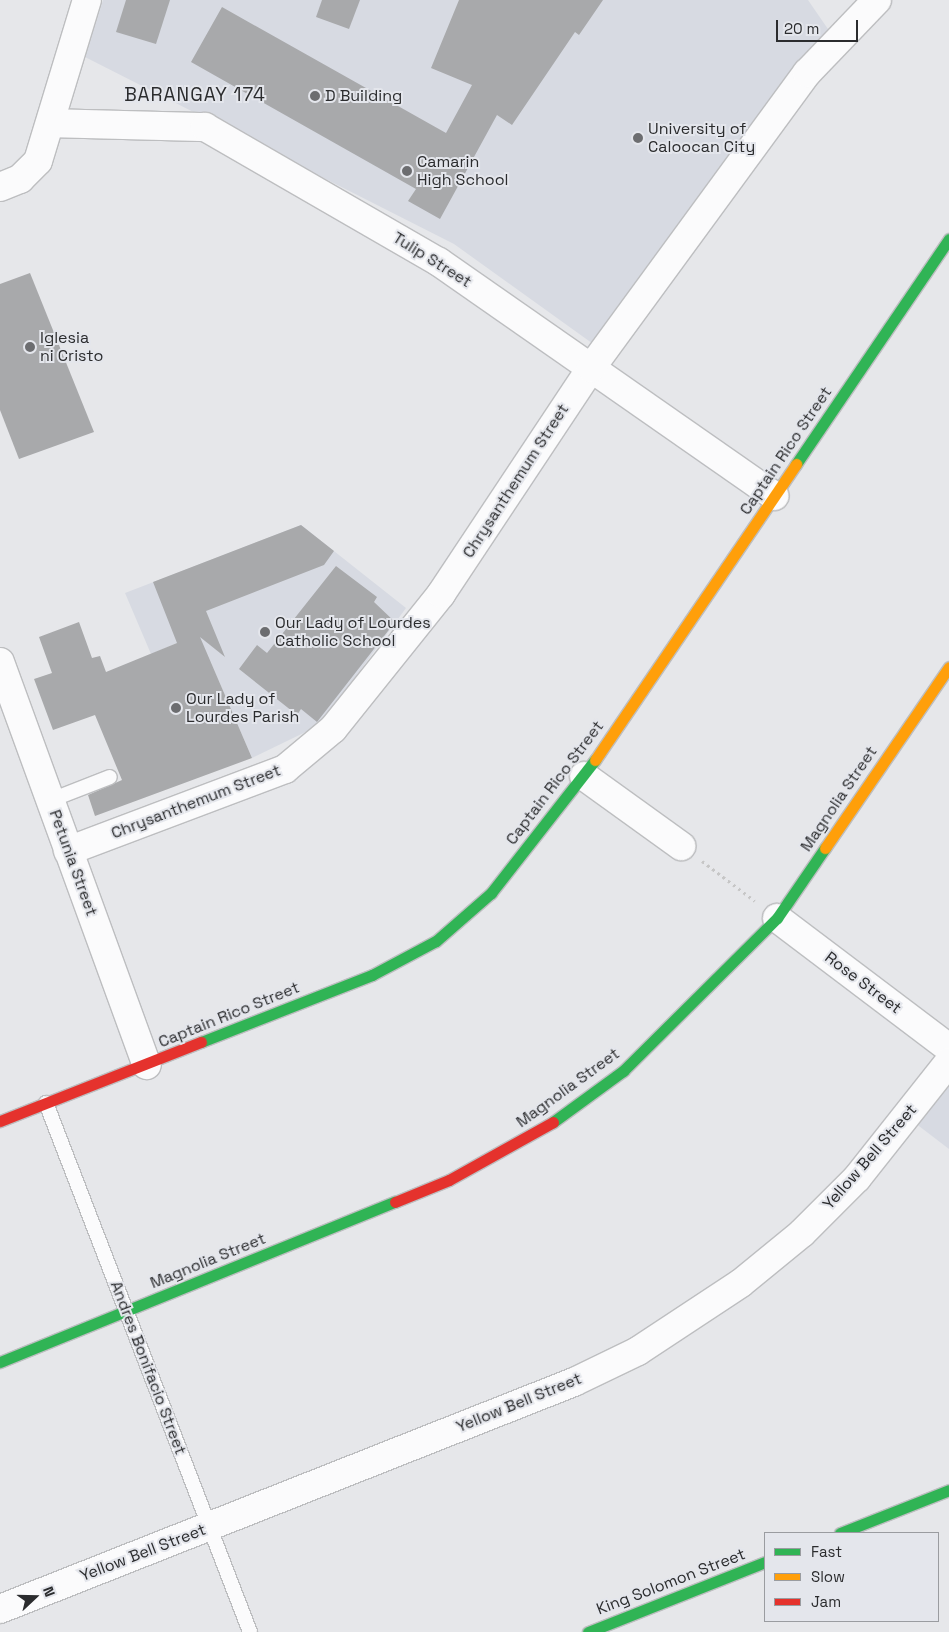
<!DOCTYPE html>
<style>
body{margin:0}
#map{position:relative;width:949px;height:1632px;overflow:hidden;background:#e6e7ea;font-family:"Space Grotesk",sans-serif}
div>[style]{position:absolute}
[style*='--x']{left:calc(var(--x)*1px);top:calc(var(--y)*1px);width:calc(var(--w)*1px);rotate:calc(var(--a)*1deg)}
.built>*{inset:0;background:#d7dae2}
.building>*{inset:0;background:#a8a9ab}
.path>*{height:3px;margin-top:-1.5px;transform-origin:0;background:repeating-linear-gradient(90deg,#c6c6c6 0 2.5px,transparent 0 6.5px)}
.roads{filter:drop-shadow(1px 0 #bdbec0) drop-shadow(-1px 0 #bdbec0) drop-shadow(0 1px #bdbec0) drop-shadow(0 -1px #bdbec0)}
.lane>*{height:14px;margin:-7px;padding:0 7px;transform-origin:7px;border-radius:7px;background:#fbfbfc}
.street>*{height:28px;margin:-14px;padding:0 14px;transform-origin:14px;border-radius:14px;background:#fbfbfc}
.fast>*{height:11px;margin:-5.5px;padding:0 5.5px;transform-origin:5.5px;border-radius:5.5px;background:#30b455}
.slow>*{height:11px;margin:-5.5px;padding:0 5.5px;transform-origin:5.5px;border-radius:5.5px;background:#ff9f0a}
.jam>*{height:11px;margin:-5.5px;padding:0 5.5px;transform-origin:5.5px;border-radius:5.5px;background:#e5322d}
.dots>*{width:14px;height:14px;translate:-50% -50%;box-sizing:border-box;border:2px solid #e4e6ec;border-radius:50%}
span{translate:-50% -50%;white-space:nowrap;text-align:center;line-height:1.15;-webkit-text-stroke:4px #e4e6ec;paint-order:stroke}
.poi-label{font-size:16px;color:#2b2c2e}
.left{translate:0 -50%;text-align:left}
.street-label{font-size:16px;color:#2b2c2e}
.quarter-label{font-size:19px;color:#2b2c2e;letter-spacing:1px}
.legend{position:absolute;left:764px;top:1532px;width:175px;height:90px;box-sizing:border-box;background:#e4e6ec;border:1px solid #9a9ca0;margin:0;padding:6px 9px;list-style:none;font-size:15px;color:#2b2c2e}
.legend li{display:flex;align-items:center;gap:10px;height:25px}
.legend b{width:25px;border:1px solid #9a9ca0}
.north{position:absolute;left:10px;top:1572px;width:50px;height:50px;-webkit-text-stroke:4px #e4e6ec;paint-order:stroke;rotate:69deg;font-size:14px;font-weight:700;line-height:20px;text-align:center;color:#2b2c2e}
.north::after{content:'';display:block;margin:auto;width:18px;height:22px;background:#2b2c2e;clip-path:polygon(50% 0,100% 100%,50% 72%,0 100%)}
.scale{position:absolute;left:776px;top:20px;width:82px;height:22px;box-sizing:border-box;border:2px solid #2b2c2e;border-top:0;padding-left:6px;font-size:15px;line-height:18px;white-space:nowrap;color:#2b2c2e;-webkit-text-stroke:4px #e4e6ec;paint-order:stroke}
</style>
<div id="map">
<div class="built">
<div style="clip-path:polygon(103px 0,808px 0,830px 32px,596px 346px,454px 244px,85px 57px)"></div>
<div style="clip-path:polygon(301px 525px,406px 608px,320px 725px,252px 758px,211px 663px,177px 643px,151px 654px,125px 593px)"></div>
<div style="clip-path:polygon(949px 1077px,949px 1149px,915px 1123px)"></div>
</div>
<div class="building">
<div style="clip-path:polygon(126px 0,170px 0,156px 44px,116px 32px)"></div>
<div style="clip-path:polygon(322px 0,360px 0,349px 29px,316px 17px)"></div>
<div style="clip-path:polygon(459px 0,603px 0,579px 35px,575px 32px,512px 125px,497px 115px,440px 219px,408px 201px,416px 189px,191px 62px,222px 7px,446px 133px,472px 85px,431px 68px)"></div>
<div style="clip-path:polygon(30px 273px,94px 432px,19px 459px,0 410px,0 284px)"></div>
<div style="clip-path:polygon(301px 525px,334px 551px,324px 565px,206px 611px,225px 657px,200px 637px,252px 758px,95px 816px,88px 795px,122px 780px,95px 715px,53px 730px,34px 679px,52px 673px,39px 637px,79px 622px,92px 658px,100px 656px,106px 672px,177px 643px,153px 582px)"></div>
<div style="clip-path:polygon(336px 566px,377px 597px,374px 602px,395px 622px,317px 722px,301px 709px,297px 715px,239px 669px,257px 645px,267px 653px)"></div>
</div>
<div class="path">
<div style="--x:702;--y:861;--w:66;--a:37"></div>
</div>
<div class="roads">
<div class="lane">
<div style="--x:51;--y:800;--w:63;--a:-21.3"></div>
<div style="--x:46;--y:1103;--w:567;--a:68.91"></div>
</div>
<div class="street">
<div style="--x:51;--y:123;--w:154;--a:1.5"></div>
<div style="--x:205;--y:127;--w:270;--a:30"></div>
<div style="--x:439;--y:262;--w:409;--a:34.9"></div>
<div style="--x:0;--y:187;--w:22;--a:-22"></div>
<div style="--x:20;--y:179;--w:25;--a:-45"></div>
<div style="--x:38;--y:161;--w:168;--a:-73.1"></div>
<div style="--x:0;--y:662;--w:429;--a:70"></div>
<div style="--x:584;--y:776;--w:120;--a:35.8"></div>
<div style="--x:68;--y:851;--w:232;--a:-20.7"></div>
<div style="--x:285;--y:769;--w:62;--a:-39.8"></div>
<div style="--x:333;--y:729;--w:173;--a:-51.3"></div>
<div style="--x:441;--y:594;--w:271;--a:-56.4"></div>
<div style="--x:591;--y:368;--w:366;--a:-53.8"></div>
<div style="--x:807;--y:73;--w:101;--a:-46.2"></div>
<div style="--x:777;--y:918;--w:216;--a:37.1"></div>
<div style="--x:0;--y:1609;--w:617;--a:-21.58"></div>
<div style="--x:574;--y:1382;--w:71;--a:-25.8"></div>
<div style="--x:638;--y:1351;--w:123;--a:-33.4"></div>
<div style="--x:741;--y:1283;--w:79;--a:-39.3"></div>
<div style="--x:802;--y:1233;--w:78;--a:-45"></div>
<div style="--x:857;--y:1178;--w:148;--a:-51.6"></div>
</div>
<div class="fast">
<div style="--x:796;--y:464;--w:272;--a:-55.8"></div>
<div style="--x:201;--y:1042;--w:184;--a:-21.4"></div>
<div style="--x:372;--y:975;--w:72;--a:-28"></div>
<div style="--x:436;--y:941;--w:73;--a:-41.1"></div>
<div style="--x:491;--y:893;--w:169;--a:-52"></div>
<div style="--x:553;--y:1122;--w:87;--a:-36.1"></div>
<div style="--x:623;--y:1071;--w:217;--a:-44.8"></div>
<div style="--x:777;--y:918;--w:85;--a:-55.6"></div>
<div style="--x:0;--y:1362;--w:426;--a:-22.1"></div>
<div style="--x:840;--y:1533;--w:117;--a:-21.5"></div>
<div style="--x:588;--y:1632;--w:190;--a:-21.6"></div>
</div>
<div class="slow">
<div style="--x:595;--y:760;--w:358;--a:-55.8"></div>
<div style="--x:825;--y:848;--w:219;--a:-55.6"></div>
</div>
<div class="jam">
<div style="--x:0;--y:1121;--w:216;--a:-21.5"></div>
<div style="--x:395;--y:1202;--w:58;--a:-22.2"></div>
<div style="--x:449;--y:1180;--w:119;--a:-29.1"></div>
</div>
</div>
<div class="dots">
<div style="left:315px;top:96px;background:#6c6d70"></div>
<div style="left:638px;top:138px;background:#6c6d70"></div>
<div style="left:407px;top:171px;background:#6c6d70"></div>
<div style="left:30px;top:347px;background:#6c6d70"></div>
<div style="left:265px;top:632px;background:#6c6d70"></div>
<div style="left:176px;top:708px;background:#6c6d70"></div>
</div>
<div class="poi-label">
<span class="left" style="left:325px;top:96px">D Building</span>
<span class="left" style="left:648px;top:138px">University of<br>Caloocan City</span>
<span class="left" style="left:417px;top:171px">Camarin<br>High School</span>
<span class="left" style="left:40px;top:347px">Iglesia<br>ni Cristo</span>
<span class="left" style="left:275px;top:632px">Our Lady of Lourdes<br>Catholic School</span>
<span class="left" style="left:186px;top:708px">Our Lady of<br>Lourdes Parish</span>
</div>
<div class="street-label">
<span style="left:432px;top:260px;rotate:32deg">Tulip Street</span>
<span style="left:786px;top:451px;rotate:-56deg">Captain Rico Street</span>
<span style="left:516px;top:481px;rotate:-57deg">Chrysanthemum Street</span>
<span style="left:555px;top:783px;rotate:-53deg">Captain Rico Street</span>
<span style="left:839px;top:799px;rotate:-56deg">Magnolia Street</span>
<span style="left:196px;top:802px;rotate:-21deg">Chrysanthemum Street</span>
<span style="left:73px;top:863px;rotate:70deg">Petunia Street</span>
<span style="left:863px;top:983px;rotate:37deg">Rose Street</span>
<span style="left:229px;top:1015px;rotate:-22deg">Captain Rico Street</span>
<span style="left:568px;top:1088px;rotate:-36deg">Magnolia Street</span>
<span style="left:870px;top:1157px;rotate:-49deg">Yellow Bell Street</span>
<span style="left:208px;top:1261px;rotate:-22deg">Magnolia Street</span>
<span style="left:148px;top:1368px;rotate:69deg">Andres Bonifacio Street</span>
<span style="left:519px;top:1403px;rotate:-22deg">Yellow Bell Street</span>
<span style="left:143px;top:1553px;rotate:-21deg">Yellow Bell Street</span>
<span style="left:671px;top:1582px;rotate:-21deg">King Solomon Street</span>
</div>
<div class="quarter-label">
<span style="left:195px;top:95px">BARANGAY 174</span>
</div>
<ul class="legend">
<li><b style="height:6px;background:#30b455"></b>Fast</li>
<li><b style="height:6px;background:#ff9f0a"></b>Slow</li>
<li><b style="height:6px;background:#e5322d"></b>Jam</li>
</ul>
<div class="north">N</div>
<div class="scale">20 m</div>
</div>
